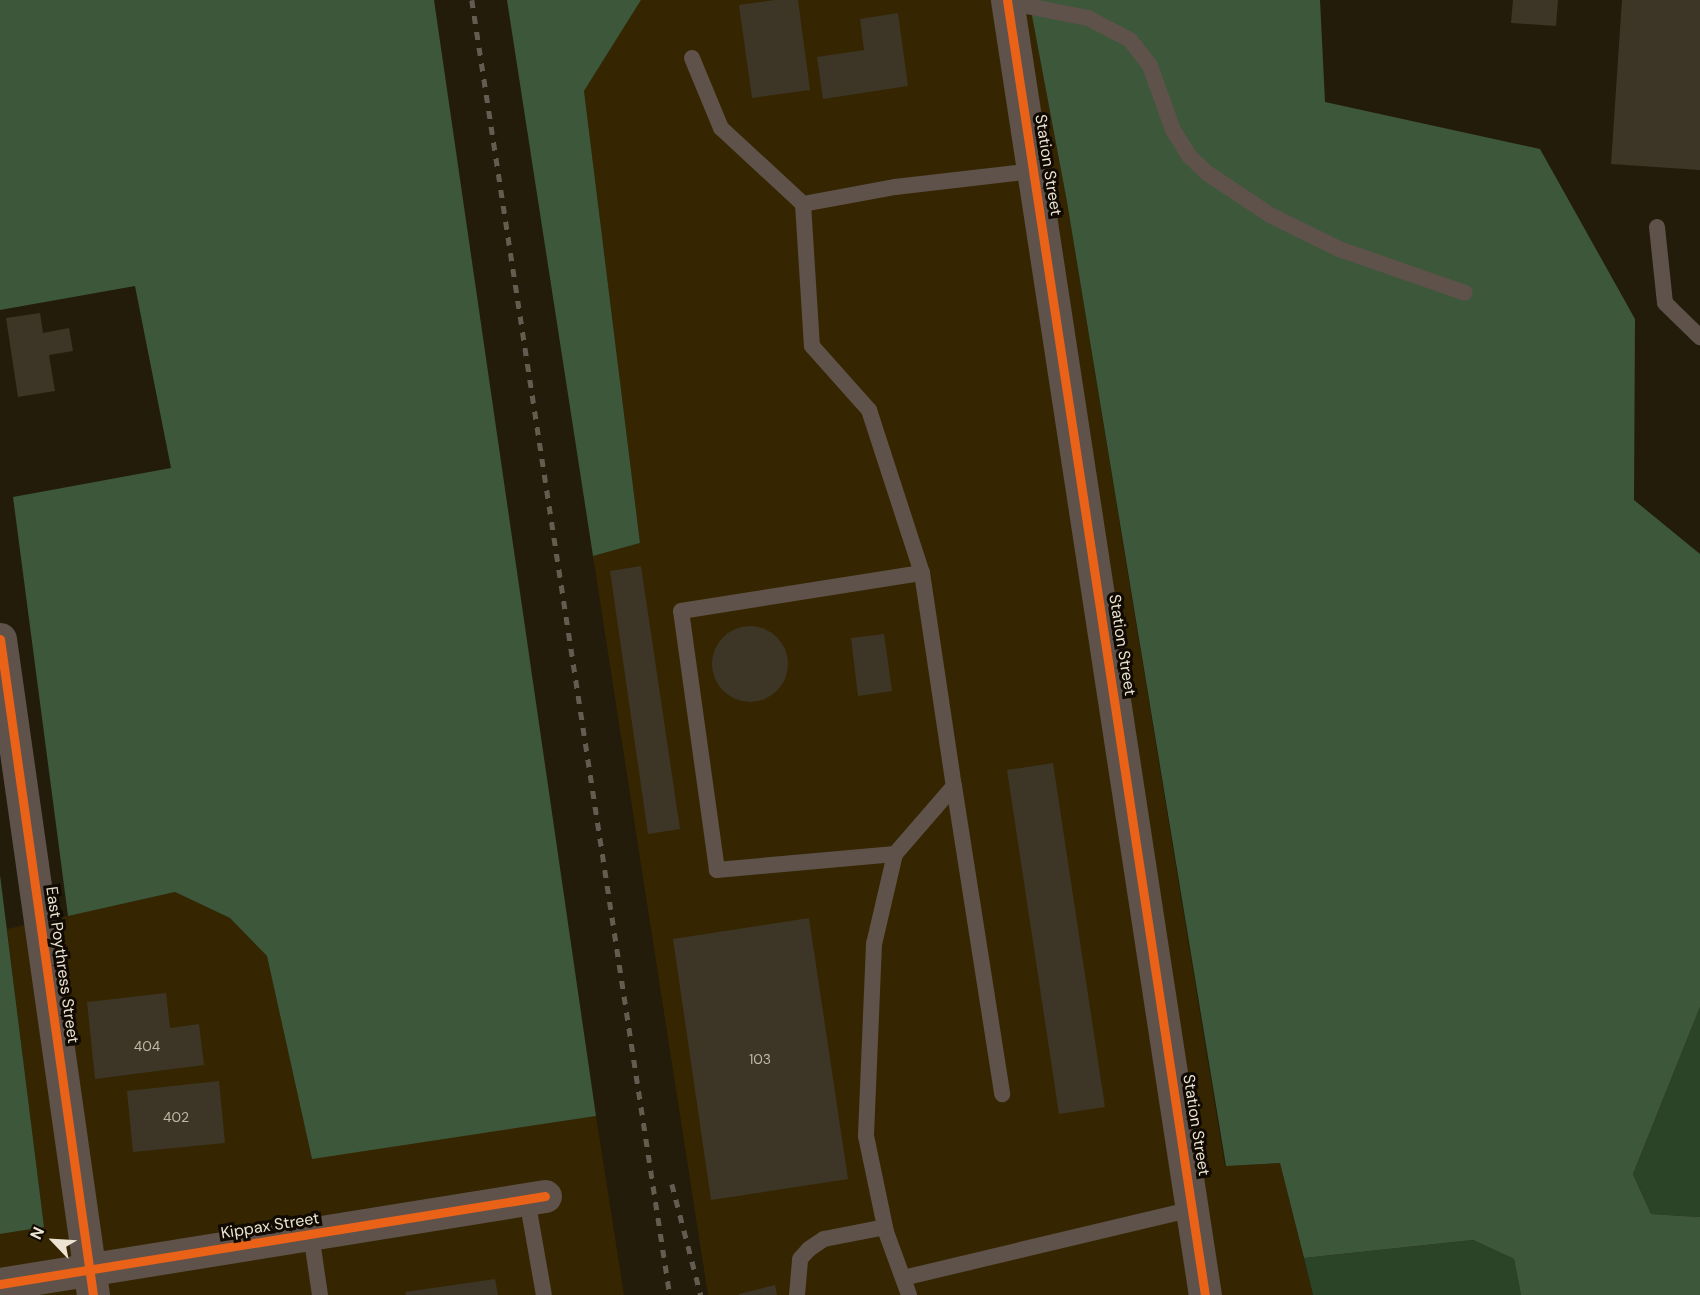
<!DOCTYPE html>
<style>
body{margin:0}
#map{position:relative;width:1700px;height:1295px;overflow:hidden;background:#231c0b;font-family:"DM Sans",sans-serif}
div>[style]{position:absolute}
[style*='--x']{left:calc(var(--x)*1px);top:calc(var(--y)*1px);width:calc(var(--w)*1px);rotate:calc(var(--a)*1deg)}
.built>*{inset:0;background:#352601}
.green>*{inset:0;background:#2b4428}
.forest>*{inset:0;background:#3d573a}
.building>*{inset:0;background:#3d3627}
.round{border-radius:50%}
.service>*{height:16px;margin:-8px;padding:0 8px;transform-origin:8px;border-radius:8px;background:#5e524a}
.minor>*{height:33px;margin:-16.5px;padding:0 16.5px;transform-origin:16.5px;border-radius:16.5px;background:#5e524a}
.rail>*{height:4.5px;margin-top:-2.25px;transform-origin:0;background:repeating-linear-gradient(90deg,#645c51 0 8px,transparent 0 16px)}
.cycleway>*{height:9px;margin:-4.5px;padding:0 4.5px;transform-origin:4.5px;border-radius:4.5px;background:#ea6118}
span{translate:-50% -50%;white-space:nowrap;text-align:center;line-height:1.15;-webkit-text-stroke:6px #100a02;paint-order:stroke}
.number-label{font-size:14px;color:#c0b8a7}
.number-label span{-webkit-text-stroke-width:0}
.street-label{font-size:16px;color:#ece3d2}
.north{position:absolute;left:24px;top:1211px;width:60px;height:60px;-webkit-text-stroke:4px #100a02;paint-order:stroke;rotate:295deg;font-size:16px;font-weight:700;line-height:24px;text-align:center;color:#ece3d2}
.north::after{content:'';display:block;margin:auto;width:21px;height:27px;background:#ece3d2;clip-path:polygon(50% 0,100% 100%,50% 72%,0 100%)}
</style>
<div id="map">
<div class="built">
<div style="clip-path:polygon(641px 0,1029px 0,1067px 202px,1225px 1166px,1280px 1163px,1313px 1295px,708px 1295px,593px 556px,640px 543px,584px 91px)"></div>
<div style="clip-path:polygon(175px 892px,230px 918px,267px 956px,312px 1158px,596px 1116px,624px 1295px,0 1295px,0 1234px,44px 1227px,7px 929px)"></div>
</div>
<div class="green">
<div style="clip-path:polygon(1700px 1007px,1700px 1217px,1651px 1214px,1633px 1174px)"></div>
<div style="clip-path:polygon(1473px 1240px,1514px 1259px,1521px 1295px,1313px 1295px,1304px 1258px)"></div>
</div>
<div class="forest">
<div style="clip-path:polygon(0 0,434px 0,596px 1116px,312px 1159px,267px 956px,230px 918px,175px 892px,68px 916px,13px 497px,171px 468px,135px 286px,0 310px)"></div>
<div style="clip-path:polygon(507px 0,641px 0,584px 91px,640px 543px,593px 556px)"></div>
<div style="clip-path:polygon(1029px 0,1320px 0,1325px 102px,1540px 149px,1635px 319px,1634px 500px,1700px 554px,1700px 1007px,1633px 1174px,1651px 1214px,1700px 1217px,1700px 1295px,1521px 1295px,1514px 1259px,1473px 1240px,1304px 1258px,1280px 1163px,1226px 1166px,1067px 202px)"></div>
<div style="clip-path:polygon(0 875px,44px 1227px,0 1234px)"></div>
</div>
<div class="building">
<div style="clip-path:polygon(775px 0,798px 0,810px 90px,752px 98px,739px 5px)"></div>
<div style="clip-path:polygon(1513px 0,1558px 0,1556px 26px,1511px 23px)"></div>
<div style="clip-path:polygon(1622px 0,1700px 0,1700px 170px,1611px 164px)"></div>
<div style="clip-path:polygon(898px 13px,908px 86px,823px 99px,817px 57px,864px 50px,860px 19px)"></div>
<div style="clip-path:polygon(40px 313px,43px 333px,69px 328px,73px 351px,49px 355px,55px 391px,18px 397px,6px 318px)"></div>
<div style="clip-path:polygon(641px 566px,680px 829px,648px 834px,610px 571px)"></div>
<div class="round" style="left:712px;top:626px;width:76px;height:76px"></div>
<div style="clip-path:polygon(884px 634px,892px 691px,858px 696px,851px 638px)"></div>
<div style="clip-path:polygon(1053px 763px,1105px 1107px,1059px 1114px,1007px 770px)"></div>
<div style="clip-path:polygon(809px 918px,848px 1179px,711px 1200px,673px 939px)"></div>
<div style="clip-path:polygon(166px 993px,170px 1028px,199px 1024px,204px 1065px,95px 1079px,87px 1002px)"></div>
<div style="clip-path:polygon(219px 1081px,225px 1143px,133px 1152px,127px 1091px)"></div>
<div style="clip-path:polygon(495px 1279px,498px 1295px,406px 1295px,405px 1292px)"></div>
<div style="clip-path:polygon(775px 1285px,777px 1295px,739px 1295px,739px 1294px)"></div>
</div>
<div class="service">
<div style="--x:1007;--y:2;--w:83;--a:11.2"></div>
<div style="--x:1088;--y:18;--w:47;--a:27.6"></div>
<div style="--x:1130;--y:40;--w:33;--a:52"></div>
<div style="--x:1150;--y:66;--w:68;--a:70.2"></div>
<div style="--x:1173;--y:130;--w:31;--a:58"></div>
<div style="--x:1189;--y:156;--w:25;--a:43"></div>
<div style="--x:1207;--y:173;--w:76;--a:33.7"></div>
<div style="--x:1270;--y:215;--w:77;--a:26.2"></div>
<div style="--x:1339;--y:249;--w:133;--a:19.2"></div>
<div style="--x:692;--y:58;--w:76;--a:67.5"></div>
<div style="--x:721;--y:128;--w:112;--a:42.8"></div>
<div style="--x:803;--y:204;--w:142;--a:86.4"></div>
<div style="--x:812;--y:346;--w:86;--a:48.3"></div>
<div style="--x:869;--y:410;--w:171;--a:72"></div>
<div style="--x:922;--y:573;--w:215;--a:81.5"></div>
<div style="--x:954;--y:786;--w:90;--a:130.9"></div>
<div style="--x:895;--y:854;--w:92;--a:103.1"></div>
<div style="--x:874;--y:944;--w:192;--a:92.4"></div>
<div style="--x:866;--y:1136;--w:98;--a:78.2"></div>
<div style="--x:886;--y:1232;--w:67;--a:69.9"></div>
<div style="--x:803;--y:204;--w:94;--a:-10.5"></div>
<div style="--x:895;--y:187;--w:139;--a:-6.6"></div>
<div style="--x:1657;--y:227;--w:76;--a:84"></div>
<div style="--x:1665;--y:303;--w:49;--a:44.2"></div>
<div style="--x:954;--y:786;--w:312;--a:81.1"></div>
<div style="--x:895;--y:854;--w:179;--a:174.9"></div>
<div style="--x:717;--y:870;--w:261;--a:-97.9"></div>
<div style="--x:681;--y:611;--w:244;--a:-9"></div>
<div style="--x:527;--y:1199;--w:97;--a:80"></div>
<div style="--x:311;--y:1234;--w:62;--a:81.6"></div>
<div style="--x:903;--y:1278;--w:298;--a:-13.4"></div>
<div style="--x:797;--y:1295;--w:36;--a:-85"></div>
<div style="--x:800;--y:1259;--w:13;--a:-48"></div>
<div style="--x:809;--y:1249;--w:18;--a:-34"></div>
<div style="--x:824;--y:1239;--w:62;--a:-11.1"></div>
</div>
<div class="minor">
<div style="--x:1007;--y:0;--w:1310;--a:81.31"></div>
<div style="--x:0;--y:639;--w:663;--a:81.93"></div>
<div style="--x:0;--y:1284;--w:552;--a:-9.17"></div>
</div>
<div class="rail">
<div style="--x:472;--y:0;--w:1310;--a:81.31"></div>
<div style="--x:672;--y:1184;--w:115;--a:75.4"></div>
</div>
<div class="cycleway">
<div style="--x:1007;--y:0;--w:1310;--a:81.31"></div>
<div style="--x:0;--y:639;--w:663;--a:81.93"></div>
<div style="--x:0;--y:1284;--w:552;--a:-9.17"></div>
</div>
<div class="number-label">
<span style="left:147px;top:1046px">404</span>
<span style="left:760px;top:1059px">103</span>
<span style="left:176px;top:1117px">402</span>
</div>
<div class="street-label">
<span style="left:1048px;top:165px;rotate:81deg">Station Street</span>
<span style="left:1122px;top:645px;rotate:81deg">Station Street</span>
<span style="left:62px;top:965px;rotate:82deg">East Poythress Street</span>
<span style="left:1196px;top:1125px;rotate:81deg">Station Street</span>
<span style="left:270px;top:1226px;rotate:-9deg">Kippax Street</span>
</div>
<div class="north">N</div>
</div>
